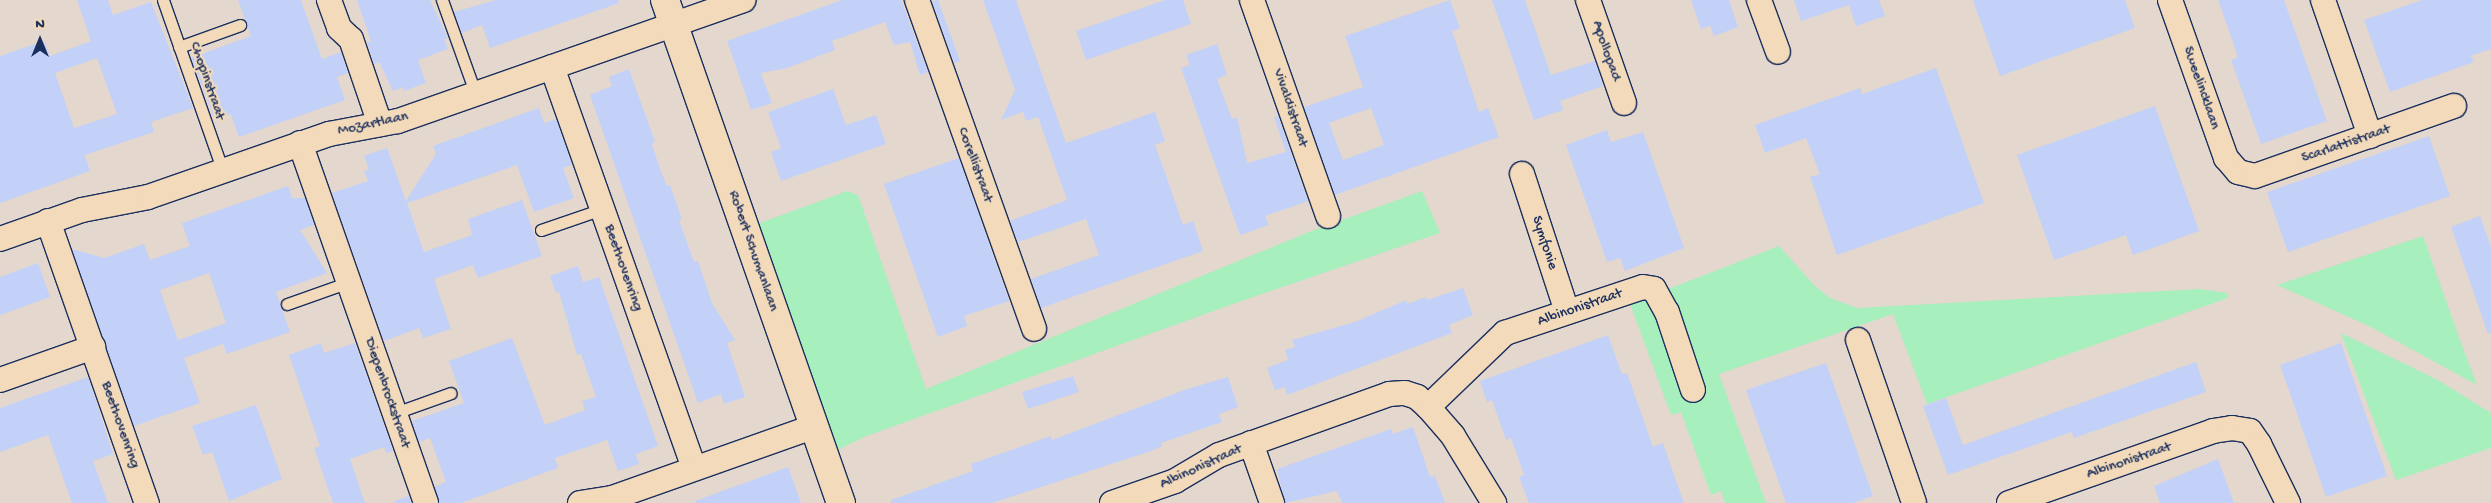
<!DOCTYPE html>
<style>
body{margin:0}
#map{position:relative;width:2491px;height:503px;overflow:hidden;background:#e4d7cd;font-family:"Gochi Hand",sans-serif}
div>[style]{position:absolute}
[style*='--x']{left:calc(var(--x)*1px);top:calc(var(--y)*1px);width:calc(var(--w)*1px);rotate:calc(var(--a)*1deg)}
.green>*{inset:0;background:#a7efbc}
.building>*{inset:0;background:#c3d1f8}
.roads{filter:drop-shadow(1px 0 #1b2f5e) drop-shadow(-1px 0 #1b2f5e) drop-shadow(0 1px #1b2f5e) drop-shadow(0 -1px #1b2f5e)}
.service>*{height:11px;margin:-5.5px;padding:0 5.5px;transform-origin:5.5px;border-radius:5.5px;background:#f2daba}
.minor>*{height:24px;margin:-12px;padding:0 12px;transform-origin:12px;border-radius:12px;background:#f2daba}
.tertiary>*{height:28px;margin:-14px;padding:0 14px;transform-origin:14px;border-radius:14px;background:#f2daba}
span{translate:-50% -50%;white-space:nowrap;text-align:center;line-height:1.15;-webkit-text-stroke:4.5px #f2daba;paint-order:stroke}
.street-label{font-size:15px;color:#1b2f5e}
.north{position:absolute;left:15px;top:15px;width:50px;height:50px;-webkit-text-stroke:4px #f2daba;paint-order:stroke;rotate:0deg;font-size:14px;font-weight:700;line-height:20px;text-align:center;color:#1b2f5e}
.north::after{content:'';display:block;margin:auto;width:18px;height:22px;background:#1b2f5e;clip-path:polygon(50% 0,100% 100%,50% 72%,0 100%)}
</style>
<div id="map">
<div class="green">
<div style="clip-path:polygon(847px 191px,858px 195px,926px 389px,1309px 232px,1422px 191px,1440px 233px,1233px 304px,864px 437px,833px 452px,757px 224px)"></div>
<div style="clip-path:polygon(2423px 236px,2460px 340px,2477px 385px,2369px 326px,2277px 285px)"></div>
<div style="clip-path:polygon(1779px 246px,1815px 286px,1830px 298px,1857px 308px,2200px 289px,2227px 293px,2228px 298px,1927px 404px,1893px 314px,1719px 374px,1766px 503px,1725px 503px,1721px 491px,1711px 495px,1681px 412px,1671px 415px,1630px 304px)"></div>
<div style="clip-path:polygon(2341px 333px,2438px 380px,2491px 413px,2491px 448px,2396px 480px)"></div>
</div>
<div class="building">
<div style="clip-path:polygon(evenodd,77px 0,108px 0,113px 15px,151px 2px,193px 108px,151px 122px,154px 132px,85px 155px,90px 171px,0 203px,0 56px,44px 41px,50px 56px,91px 41px,77px 0,97px 58px,117px 114px,74px 128px,55px 73px,97px 58px)"></div>
<div style="clip-path:polygon(238px 0,301px 0,322px 59px,341px 52px,348px 73px,337px 77px,345px 100px,239px 137px,231px 114px,215px 120px,191px 58px,251px 36px)"></div>
<div style="clip-path:polygon(357px 0,430px 0,448px 38px,444px 39px,448px 49px,418px 60px,426px 83px,404px 91px,403px 87px,393px 91px,379px 62px,374px 64px,367px 42px,371px 41px)"></div>
<div style="clip-path:polygon(496px 0,618px 0,619px 3px,490px 48px,482px 25px,462px 33px,454px 12px)"></div>
<div style="clip-path:polygon(842px 0,901px 0,928px 72px,920px 75px,910px 42px,894px 45px,885px 22px,832px 41px,835px 50px,787px 68px,761px 73px,772px 103px,751px 110px,727px 41px)"></div>
<div style="clip-path:polygon(938px 0,960px 61px,954px 63px,932px 1px)"></div>
<div style="clip-path:polygon(983px 0,1016px 0,1066px 143px,1155px 112px,1165px 141px,1155px 145px,1168px 181px,1183px 225px,1193px 221px,1203px 251px,1041px 308px,1031px 279px,1099px 255px,1086px 219px,1018px 242px,1010px 221px,1067px 200px,1038px 117px,1026px 121px,1023px 112px,1001px 120px,1015px 90px)"></div>
<div style="clip-path:polygon(1165px 0,1183px 0,1191px 24px,1086px 60px,1076px 31px)"></div>
<div style="clip-path:polygon(evenodd,1450px 0,1460px 28px,1452px 31px,1479px 112px,1488px 108px,1499px 137px,1335px 195px,1304px 107px,1363px 87px,1345px 36px,1450px 0,1371px 108px,1384px 145px,1343px 160px,1329px 123px,1371px 108px)"></div>
<div style="clip-path:polygon(1492px 0,1525px 0,1551px 75px,1595px 61px,1603px 86px,1560px 101px,1563px 110px,1534px 120px)"></div>
<div style="clip-path:polygon(1691px 0,1729px 0,1738px 27px,1714px 36px,1710px 26px,1701px 29px)"></div>
<div style="clip-path:polygon(1794px 0,1879px 0,1885px 16px,1856px 26px,1849px 5px,1801px 21px)"></div>
<div style="clip-path:polygon(1973px 0,2125px 0,2135px 28px,2000px 76px)"></div>
<div style="clip-path:polygon(2218px 0,2284px 0,2327px 121px,2261px 144px,2231px 60px,2238px 57px)"></div>
<div style="clip-path:polygon(2422px 0,2491px 0,2491px 49px,2471px 56px,2474px 62px,2390px 92px,2364px 20px)"></div>
<div style="clip-path:polygon(1217px 44px,1227px 75px,1217px 79px,1232px 119px,1237px 117px,1247px 163px,1286px 152px,1274px 117px,1278px 116px,1308px 201px,1265px 216px,1269px 225px,1240px 235px,1181px 68px,1190px 65px,1186px 55px)"></div>
<div style="clip-path:polygon(1936px 68px,1984px 203px,1837px 255px,1810px 177px,1820px 174px,1806px 138px,1765px 153px,1755px 125px,1860px 88px,1862px 94px)"></div>
<div style="clip-path:polygon(629px 69px,655px 142px,652px 144px,660px 169px,667px 186px,670px 185px,682px 219px,679px 220px,694px 262px,698px 261px,712px 303px,735px 340px,727px 343px,745px 397px,724px 404px,721px 394px,698px 403px,590px 95px,612px 86px,609px 77px)"></div>
<div style="clip-path:polygon(833px 89px,846px 125px,876px 115px,886px 144px,781px 181px,771px 152px,781px 148px,768px 112px)"></div>
<div style="clip-path:polygon(2155px 106px,2199px 231px,2133px 255px,2126px 235px,2054px 260px,2017px 155px)"></div>
<div style="clip-path:polygon(539px 108px,544px 123px,556px 119px,572px 165px,563px 168px,574px 198px,534px 212px,517px 165px,407px 203px,424px 252px,472px 235px,468px 219px,522px 200px,542px 256px,478px 278px,473px 265px,434px 279px,451px 329px,423px 338px,419px 328px,384px 341px,332px 193px,368px 181px,364px 171px,369px 169px,364px 156px,387px 148px,406px 201px,436px 154px,433px 146px)"></div>
<div style="clip-path:polygon(1607px 130px,1611px 142px,1643px 132px,1684px 248px,1625px 271px,1620px 258px,1607px 262px,1566px 145px)"></div>
<div style="clip-path:polygon(2429px 136px,2450px 196px,2288px 252px,2267px 192px)"></div>
<div style="clip-path:polygon(959px 158px,1009px 301px,964px 316px,967px 326px,938px 337px,884px 184px)"></div>
<div style="clip-path:polygon(evenodd,288px 186px,292px 198px,305px 198px,314px 225px,300px 230px,327px 273px,276px 292px,290px 332px,227px 354px,223px 344px,184px 358px,200px 403px,134px 426px,72px 249px,104px 258px,144px 244px,150px 260px,190px 246px,182px 223px,288px 186px,209px 273px,226px 323px,178px 340px,160px 290px,209px 273px)"></div>
<div style="clip-path:polygon(2480px 216px,2491px 247px,2491px 333px,2488px 334px,2451px 227px)"></div>
<div style="clip-path:polygon(38px 263px,50px 297px,0 315px,0 277px)"></div>
<div style="clip-path:polygon(578px 266px,583px 282px,599px 277px,658px 446px,636px 454px,639px 464px,618px 471px,607px 440px,555px 458px,558px 468px,461px 503px,439px 503px,435px 486px,446px 482px,430px 438px,419px 442px,412px 421px,464px 403px,449px 361px,512px 338px,545px 425px,585px 410px,582px 401px,596px 397px,581px 354px,577px 355px,559px 292px,556px 293px,550px 276px)"></div>
<div style="clip-path:polygon(1463px 288px,1473px 315px,1449px 325px,1452px 333px,1287px 395px,1285px 387px,1275px 390px,1267px 368px,1288px 360px,1285px 350px,1295px 347px,1292px 340px,1355px 322px,1406px 300px,1407px 304px,1426px 297px,1427px 300px)"></div>
<div style="clip-path:polygon(1608px 335px,1622px 374px,1627px 373px,1653px 447px,1663px 443px,1684px 503px,1529px 503px,1519px 477px,1524px 475px,1511px 438px,1506px 440px,1492px 400px,1487px 402px,1480px 381px)"></div>
<div style="clip-path:polygon(321px 343px,324px 353px,355px 343px,393px 451px,386px 453px,384px 447px,350px 459px,365px 503px,333px 503px,314px 448px,320px 446px,289px 355px)"></div>
<div style="clip-path:polygon(2341px 343px,2387px 476px,2326px 497px,2280px 365px)"></div>
<div style="clip-path:polygon(2196px 362px,2206px 392px,2074px 438px,2072px 432px,1948px 475px,1923px 406px,1946px 398px,1963px 445px)"></div>
<div style="clip-path:polygon(1826px 363px,1873px 496px,1853px 503px,1786px 503px,1746px 390px)"></div>
<div style="clip-path:polygon(1073px 376px,1079px 392px,1028px 409px,1022px 392px)"></div>
<div style="clip-path:polygon(88px 377px,113px 454px,93px 461px,108px 503px,72px 503px,48px 435px,0 452px,0 408px)"></div>
<div style="clip-path:polygon(1228px 377px,1238px 407px,1219px 414px,1222px 422px,1161px 443px,1162px 446px,1154px 450px,992px 503px,891px 503px,891px 500px,973px 471px,971px 464px,1051px 436px,1052px 440px,1187px 389px)"></div>
<div style="clip-path:polygon(256px 405px,282px 479px,229px 501px,212px 452px,203px 455px,192px 426px)"></div>
<div style="clip-path:polygon(1413px 427px,1430px 477px,1435px 476px,1445px 503px,1342px 503px,1337px 491px,1285px 503px,1277px 469px,1391px 429px,1393px 434px)"></div>
<div style="clip-path:polygon(2218px 459px,2234px 503px,2160px 503px,2154px 486px)"></div>
<div style="clip-path:polygon(788px 467px,801px 503px,696px 503px,695px 501px)"></div>
<div style="clip-path:polygon(409px 496px,411px 503px,395px 503px,395px 501px)"></div>
</div>
<div class="roads">
<div class="service">
<div style="--x:163;--y:0;--w:181;--a:70.7"></div>
<div style="--x:442;--y:0;--w:101;--a:70.3"></div>
<div style="--x:179;--y:47;--w:65;--a:-19.8"></div>
<div style="--x:541;--y:230;--w:65;--a:-19"></div>
<div style="--x:287;--y:304;--w:66;--a:-19.5"></div>
<div style="--x:395;--y:413;--w:59;--a:-19.7"></div>
</div>
<div class="minor">
<div style="--x:329;--y:0;--w:30;--a:70"></div>
<div style="--x:339;--y:28;--w:16;--a:43"></div>
<div style="--x:351;--y:39;--w:90;--a:71.2"></div>
<div style="--x:917;--y:0;--w:349;--a:70.4"></div>
<div style="--x:1252;--y:0;--w:229;--a:70.6"></div>
<div style="--x:1588;--y:0;--w:109;--a:70.7"></div>
<div style="--x:1759;--y:0;--w:55;--a:69.9"></div>
<div style="--x:2170;--y:0;--w:168;--a:70.5"></div>
<div style="--x:2226;--y:158;--w:18;--a:49"></div>
<div style="--x:2238;--y:172;--w:17;--a:13"></div>
<div style="--x:2255;--y:176;--w:211;--a:-19.4"></div>
<div style="--x:2323;--y:0;--w:144;--a:70.9"></div>
<div style="--x:552;--y:67;--w:425;--a:70.5"></div>
<div style="--x:300;--y:143;--w:381;--a:70.7"></div>
<div style="--x:1522;--y:174;--w:145;--a:71.9"></div>
<div style="--x:48;--y:221;--w:299;--a:70.7"></div>
<div style="--x:0;--y:239;--w:87;--a:-19.5"></div>
<div style="--x:82;--y:210;--w:67;--a:-11.1"></div>
<div style="--x:148;--y:197;--w:192;--a:-19.2"></div>
<div style="--x:329;--y:134;--w:70;--a:-10.7"></div>
<div style="--x:398;--y:121;--w:366;--a:-19.3"></div>
<div style="--x:1858;--y:340;--w:172;--a:71"></div>
<div style="--x:0;--y:380;--w:99;--a:-19.5"></div>
<div style="--x:1428;--y:407;--w:107;--a:-43.9"></div>
<div style="--x:1505;--y:333;--w:145;--a:-18.4"></div>
<div style="--x:1643;--y:287;--w:11;--a:10"></div>
<div style="--x:1654;--y:289;--w:26;--a:61"></div>
<div style="--x:1667;--y:312;--w:82;--a:71.6"></div>
<div style="--x:1251;--y:443;--w:64;--a:70.7"></div>
<div style="--x:580;--y:503;--w:32;--a:-9"></div>
<div style="--x:612;--y:498;--w:215;--a:-19.5"></div>
<div style="--x:1112;--y:503;--w:67;--a:-19.2"></div>
<div style="--x:1175;--y:481;--w:51;--a:-30.6"></div>
<div style="--x:1219;--y:455;--w:181;--a:-19.7"></div>
<div style="--x:1389;--y:394;--w:16;--a:-4"></div>
<div style="--x:1405;--y:393;--w:13;--a:18"></div>
<div style="--x:1417;--y:397;--w:15;--a:42"></div>
<div style="--x:1428;--y:407;--w:38;--a:49"></div>
<div style="--x:1453;--y:436;--w:79;--a:58.5"></div>
<div style="--x:2009;--y:503;--w:216;--a:-19.4"></div>
<div style="--x:2213;--y:431;--w:19;--a:-9"></div>
<div style="--x:2232;--y:428;--w:18;--a:9"></div>
<div style="--x:2250;--y:431;--w:16;--a:55"></div>
<div style="--x:2259;--y:444;--w:66;--a:63.8"></div>
</div>
<div class="tertiary">
<div style="--x:665;--y:0;--w:533;--a:70.72"></div>
</div>
</div>
<div class="street-label">
<span style="left:1606px;top:51px;rotate:71deg">Apollopad</span>
<span style="left:207px;top:81px;rotate:71deg">Chopinstraat</span>
<span style="left:2201px;top:88px;rotate:71deg">Sweelincklaan</span>
<span style="left:1290px;top:108px;rotate:71deg">Vivaldistraat</span>
<span style="left:373px;top:124px;rotate:-12deg">Mozartlaan</span>
<span style="left:2346px;top:144px;rotate:-19deg">Scarlattistraat</span>
<span style="left:975px;top:165px;rotate:70deg">Corellistraat</span>
<span style="left:1544px;top:243px;rotate:72deg">Symfonie</span>
<span style="left:753px;top:251px;rotate:71deg">Robert Schumanlaan</span>
<span style="left:623px;top:268px;rotate:71deg">Beethovenring</span>
<span style="left:1580px;top:308px;rotate:-19deg">Albinonistraat</span>
<span style="left:387px;top:393px;rotate:71deg">Diepenbrockstraat</span>
<span style="left:120px;top:425px;rotate:71deg">Beethovenring</span>
<span style="left:2129px;top:461px;rotate:-19deg">Albinonistraat</span>
<span style="left:1201px;top:467px;rotate:-25deg">Albinonistraat</span>
</div>
<div class="north">N</div>
</div>
